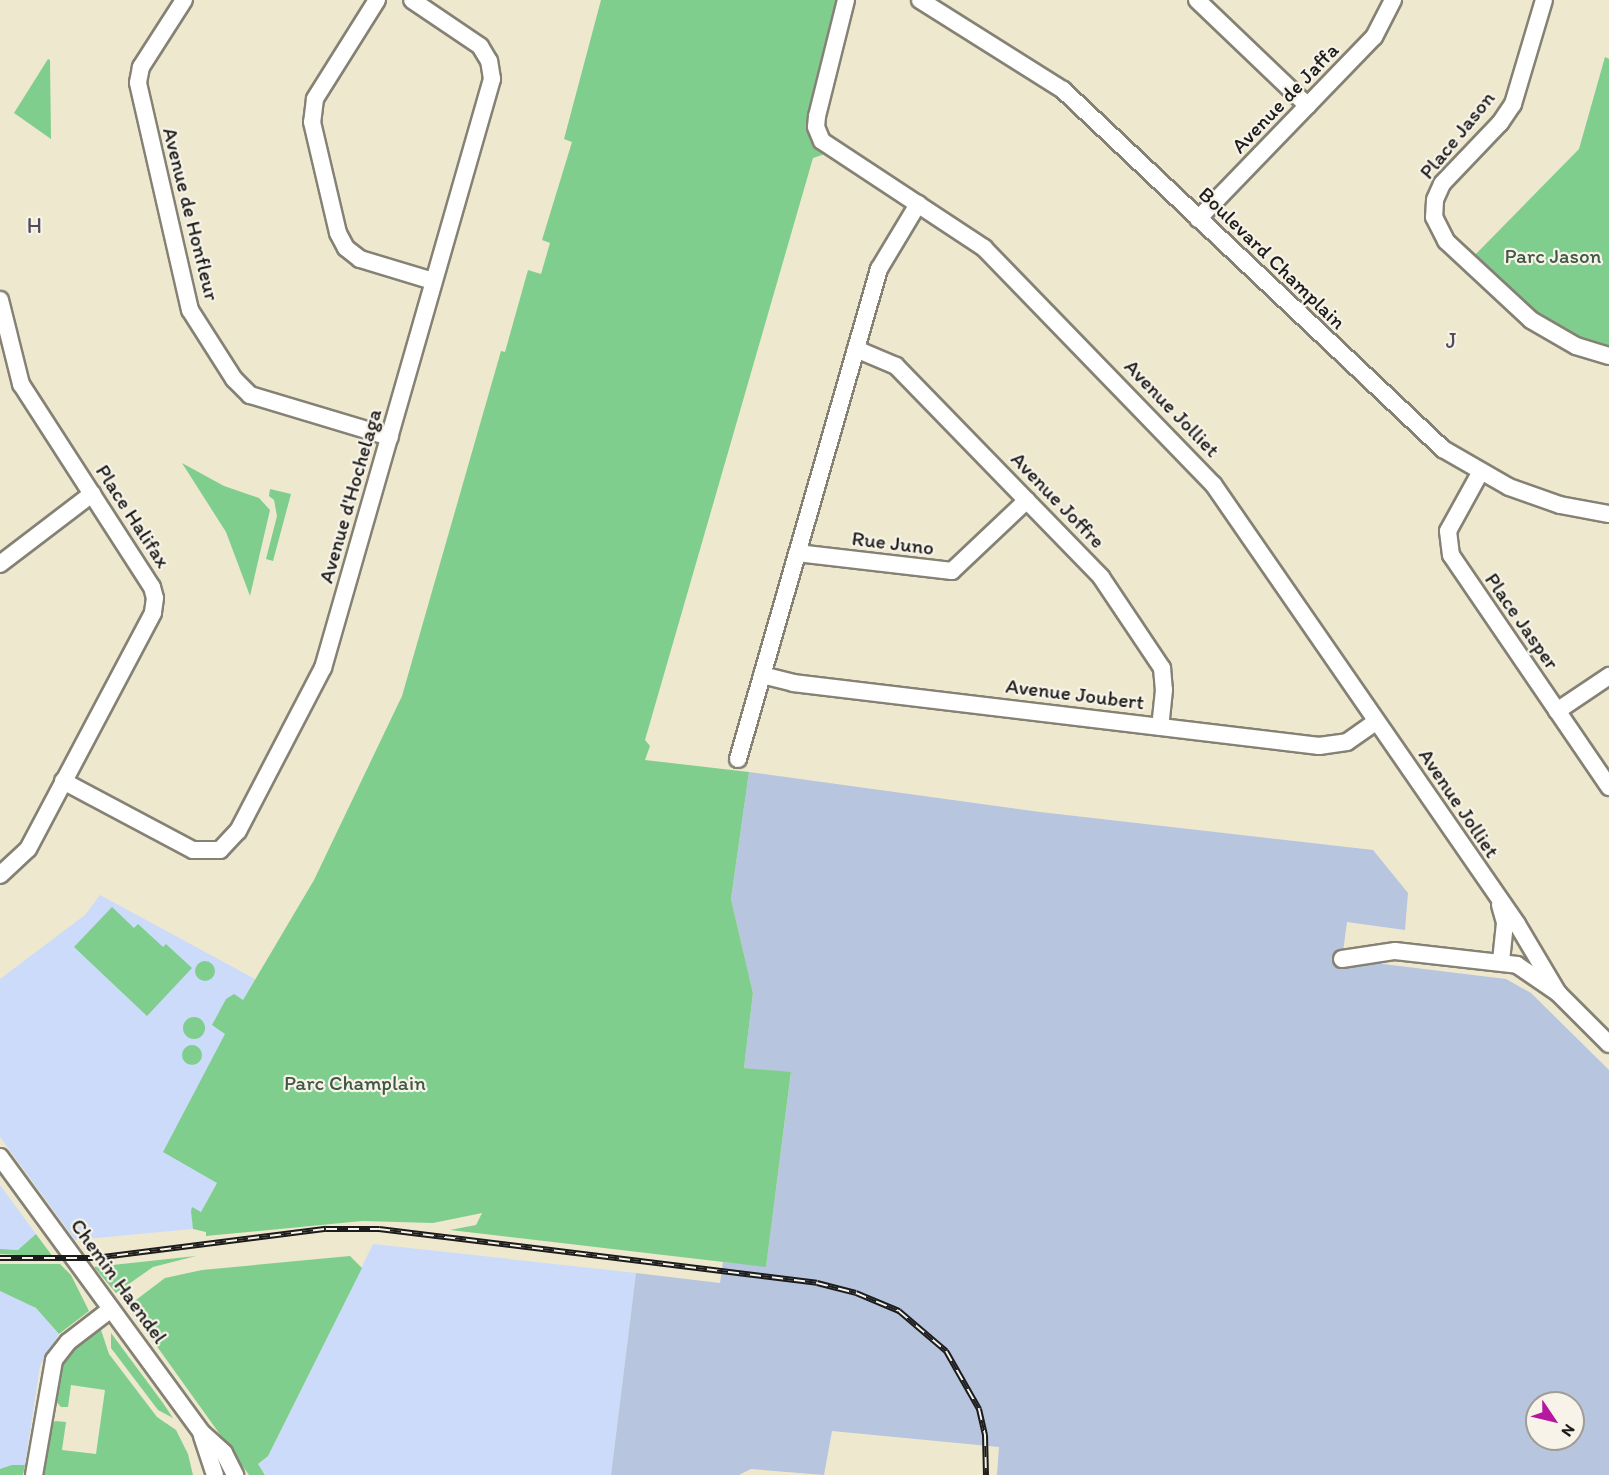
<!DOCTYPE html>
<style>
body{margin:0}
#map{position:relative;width:1609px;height:1475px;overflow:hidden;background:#eee8ce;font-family:Itim,sans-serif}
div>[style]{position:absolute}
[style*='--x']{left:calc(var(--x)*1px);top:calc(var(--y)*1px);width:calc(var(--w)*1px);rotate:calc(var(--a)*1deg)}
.built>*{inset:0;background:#cbdbf9}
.industrial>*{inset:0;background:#b7c5de}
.green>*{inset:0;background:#7fce8e}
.round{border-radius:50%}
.roads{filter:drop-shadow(2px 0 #858275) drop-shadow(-2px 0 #858275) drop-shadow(0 2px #858275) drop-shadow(0 -2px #858275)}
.minor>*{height:16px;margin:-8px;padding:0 8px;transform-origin:8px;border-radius:8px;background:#fff}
.rail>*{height:6px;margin-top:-3px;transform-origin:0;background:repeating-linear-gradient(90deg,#f7f3e8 0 11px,#1c1c1c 0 22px);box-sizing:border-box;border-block:2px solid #1c1c1c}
span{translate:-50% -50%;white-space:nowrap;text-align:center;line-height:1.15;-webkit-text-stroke:4.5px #f7f3e8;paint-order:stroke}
.street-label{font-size:21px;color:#1c1c1c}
.park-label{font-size:21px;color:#3f5a44}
.neighbourhood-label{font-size:22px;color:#514c5d;letter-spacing:1.5px}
.north{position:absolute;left:1525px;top:1391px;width:60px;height:60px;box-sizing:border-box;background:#f7f3e8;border:2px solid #9f9d96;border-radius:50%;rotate:125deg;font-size:16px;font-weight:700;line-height:24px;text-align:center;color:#1c1c1c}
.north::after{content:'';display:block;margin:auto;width:21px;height:27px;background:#b5179e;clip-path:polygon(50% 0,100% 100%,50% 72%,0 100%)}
</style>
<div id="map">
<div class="built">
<div style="clip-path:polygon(100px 895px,255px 979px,243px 1000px,217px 1183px,201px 1212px,192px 1208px,193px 1229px,75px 1240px,0 1137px,0 979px,85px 915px)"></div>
<div style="clip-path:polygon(0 1185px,36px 1234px,19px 1250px,0 1249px)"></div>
<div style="clip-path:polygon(373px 1244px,636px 1273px,611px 1475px,266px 1475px,258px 1464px,268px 1456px)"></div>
<div style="clip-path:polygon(0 1291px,36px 1308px,59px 1334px,40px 1366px,25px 1465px,0 1469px)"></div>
</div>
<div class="industrial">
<div style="clip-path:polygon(evenodd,749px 772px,1040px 812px,1373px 850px,1408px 893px,1405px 930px,1347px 922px,1342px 959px,1506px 979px,1531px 993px,1609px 1070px,1609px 1475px,997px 1475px,999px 1447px,832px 1431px,824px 1475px,751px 1469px,739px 1475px,611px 1475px,636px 1273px,720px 1283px,723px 1262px,766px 1266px,791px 1073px,744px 1068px,753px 993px,731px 899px,749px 772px,1537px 1403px,1573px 1403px,1573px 1439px,1537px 1439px,1537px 1403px)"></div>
</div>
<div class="green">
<div style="clip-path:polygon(601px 0,835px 0,836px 4px,809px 128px,813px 142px,825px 154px,813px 158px,645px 740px,650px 746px,645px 760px,749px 772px,731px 899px,753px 993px,744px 1068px,791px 1072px,766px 1267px,450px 1230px,476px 1225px,482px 1213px,433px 1223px,362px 1221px,206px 1236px,206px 1232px,193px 1229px,191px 1211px,192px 1207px,201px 1212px,217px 1183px,163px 1152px,225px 1034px,212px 1025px,226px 999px,234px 994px,243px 1000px,314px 880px,402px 696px,501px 351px,505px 352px,528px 270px,541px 274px,550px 243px,542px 240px,572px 142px,564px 139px)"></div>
<div style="clip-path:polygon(1605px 57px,1609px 59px,1609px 348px,1573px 337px,1535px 314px,1473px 257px,1579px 149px)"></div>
<div style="clip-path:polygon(48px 59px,50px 60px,51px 139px,14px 113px)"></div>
<div style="clip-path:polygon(182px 463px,224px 486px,259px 498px,270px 510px,250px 596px,226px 532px)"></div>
<div style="clip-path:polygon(270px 489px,291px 494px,273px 561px,266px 559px,277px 516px,274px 500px,269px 496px)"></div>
<div style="clip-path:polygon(112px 907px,134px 928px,138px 924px,163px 947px,166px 944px,192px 968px,147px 1016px,74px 947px)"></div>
<div class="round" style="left:195px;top:961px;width:20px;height:20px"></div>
<div class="round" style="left:183px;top:1017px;width:22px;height:22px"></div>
<div class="round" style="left:182px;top:1045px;width:20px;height:20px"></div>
<div style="clip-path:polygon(36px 1234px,53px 1257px,0 1254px,0 1249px,18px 1250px)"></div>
<div style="clip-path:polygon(196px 1256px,153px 1267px,116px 1293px,94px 1267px)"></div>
<div style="clip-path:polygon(350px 1256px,362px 1268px,268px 1456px,258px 1464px,265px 1475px,249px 1475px,128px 1306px,165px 1278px,202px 1270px)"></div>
<div style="clip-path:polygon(0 1264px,60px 1264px,71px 1275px,89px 1311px,59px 1334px,36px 1308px,0 1291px)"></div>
<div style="clip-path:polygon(100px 1327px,109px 1354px,157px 1417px,176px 1430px,188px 1454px,193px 1475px,41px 1475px,49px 1430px,55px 1421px,66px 1422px,62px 1450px,96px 1454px,105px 1390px,71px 1385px,68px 1407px,61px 1407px,54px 1399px,59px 1368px,67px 1353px)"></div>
<div style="clip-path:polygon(111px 1333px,163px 1403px,173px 1418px,158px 1410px,111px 1348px)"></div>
<div style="clip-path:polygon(12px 1465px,25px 1465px,23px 1475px,0 1475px,0 1469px)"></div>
</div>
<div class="roads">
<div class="minor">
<div style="--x:184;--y:0;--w:80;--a:122.7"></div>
<div style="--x:141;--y:67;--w:16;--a:101"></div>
<div style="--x:138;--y:83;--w:233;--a:77.1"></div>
<div style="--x:190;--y:310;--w:82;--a:57.5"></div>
<div style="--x:234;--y:379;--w:23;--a:45"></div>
<div style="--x:250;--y:395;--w:146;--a:16.7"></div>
<div style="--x:377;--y:0;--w:117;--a:122.1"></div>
<div style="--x:315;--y:99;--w:23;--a:97"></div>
<div style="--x:312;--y:122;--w:114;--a:76.8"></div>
<div style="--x:338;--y:233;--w:17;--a:62"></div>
<div style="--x:346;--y:248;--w:18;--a:38"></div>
<div style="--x:360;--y:259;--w:76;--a:16.8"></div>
<div style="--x:846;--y:0;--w:120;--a:104"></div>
<div style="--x:817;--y:116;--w:11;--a:95"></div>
<div style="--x:816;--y:127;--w:15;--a:67"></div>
<div style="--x:822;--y:141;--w:194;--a:33.4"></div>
<div style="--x:984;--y:248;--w:329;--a:45.9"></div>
<div style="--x:1213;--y:484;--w:535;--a:55.36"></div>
<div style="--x:1517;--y:924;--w:80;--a:59.3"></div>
<div style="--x:920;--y:0;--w:169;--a:32.2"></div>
<div style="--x:1063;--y:90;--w:523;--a:43.37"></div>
<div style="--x:1443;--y:449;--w:76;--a:29.9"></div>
<div style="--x:1509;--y:487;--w:54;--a:19.4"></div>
<div style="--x:1560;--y:505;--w:50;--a:10.4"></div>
<div style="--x:1197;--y:0;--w:153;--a:43.7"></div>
<div style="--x:1544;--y:0;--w:109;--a:106.6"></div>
<div style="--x:1513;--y:104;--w:23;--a:124"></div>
<div style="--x:1500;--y:123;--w:84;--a:133.6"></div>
<div style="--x:1442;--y:184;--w:17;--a:114"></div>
<div style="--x:1435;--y:200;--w:17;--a:93"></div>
<div style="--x:1434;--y:217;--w:27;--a:63"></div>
<div style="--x:1446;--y:241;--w:116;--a:42.9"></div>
<div style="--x:1531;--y:320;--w:52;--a:30"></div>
<div style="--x:1576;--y:346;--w:34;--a:17"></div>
<div style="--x:1198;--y:219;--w:253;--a:-46"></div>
<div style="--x:1374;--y:37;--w:42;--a:-62.8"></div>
<div style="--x:0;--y:300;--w:87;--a:76"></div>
<div style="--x:21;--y:384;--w:242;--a:57.2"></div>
<div style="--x:152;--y:587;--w:11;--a:75"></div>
<div style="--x:155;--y:598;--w:15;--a:98"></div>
<div style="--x:153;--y:613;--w:267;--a:117.9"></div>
<div style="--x:28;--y:849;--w:38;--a:137"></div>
<div style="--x:856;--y:349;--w:43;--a:23"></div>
<div style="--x:896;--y:366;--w:294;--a:45.8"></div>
<div style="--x:1101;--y:577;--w:110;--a:56.2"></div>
<div style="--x:1162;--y:668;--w:22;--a:85"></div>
<div style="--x:1164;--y:690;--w:37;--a:96"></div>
<div style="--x:1480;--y:473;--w:66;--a:118.9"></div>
<div style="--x:1448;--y:531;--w:24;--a:83"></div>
<div style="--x:1451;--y:555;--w:281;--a:55.7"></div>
<div style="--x:797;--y:553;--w:156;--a:6.6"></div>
<div style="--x:952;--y:571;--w:103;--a:-43.4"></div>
<div style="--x:0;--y:564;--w:116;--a:-37.3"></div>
<div style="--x:762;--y:675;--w:32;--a:14"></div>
<div style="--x:793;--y:683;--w:530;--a:6.83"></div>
<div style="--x:1319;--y:746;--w:28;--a:-8"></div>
<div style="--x:1347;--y:742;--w:35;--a:-35"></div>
<div style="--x:1557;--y:711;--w:63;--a:-33.9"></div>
<div style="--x:738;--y:759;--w:510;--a:-73.95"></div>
<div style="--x:879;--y:269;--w:76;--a:-59"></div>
<div style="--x:63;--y:781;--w:147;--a:28"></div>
<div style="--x:193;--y:850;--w:27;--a:0"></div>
<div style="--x:220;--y:850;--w:26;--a:-47"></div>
<div style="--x:238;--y:831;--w:184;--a:-62.5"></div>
<div style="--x:323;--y:668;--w:613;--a:-73.99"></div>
<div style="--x:492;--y:79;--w:18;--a:-99"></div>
<div style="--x:489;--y:61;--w:17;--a:-121"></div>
<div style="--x:480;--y:46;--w:82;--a:-145.9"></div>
<div style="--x:1500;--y:905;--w:19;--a:74"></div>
<div style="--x:1505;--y:923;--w:38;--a:96"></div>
<div style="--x:1342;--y:959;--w:54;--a:-8.6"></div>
<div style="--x:1395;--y:951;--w:123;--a:6.5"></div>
<div style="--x:1517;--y:965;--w:50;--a:34.3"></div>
<div style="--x:1558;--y:993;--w:72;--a:45"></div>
<div style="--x:0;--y:1157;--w:341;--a:53.8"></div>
<div style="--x:201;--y:1432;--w:31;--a:42"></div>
<div style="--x:224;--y:1453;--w:25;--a:63"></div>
<div style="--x:202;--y:1436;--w:41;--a:71.6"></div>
<div style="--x:34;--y:1475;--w:117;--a:-80.1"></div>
<div style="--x:54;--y:1360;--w:23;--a:-52"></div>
<div style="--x:68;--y:1342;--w:54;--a:-37.5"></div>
</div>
</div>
<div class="rail">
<div style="--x:0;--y:1258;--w:95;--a:0"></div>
<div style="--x:95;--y:1258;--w:233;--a:-7.2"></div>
<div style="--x:326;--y:1229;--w:53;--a:0"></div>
<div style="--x:379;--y:1229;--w:441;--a:7"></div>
<div style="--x:817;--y:1283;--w:40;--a:14.4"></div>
<div style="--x:856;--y:1293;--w:47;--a:22.7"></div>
<div style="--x:899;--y:1311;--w:62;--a:40.4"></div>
<div style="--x:946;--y:1351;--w:67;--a:60.4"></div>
<div style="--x:979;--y:1409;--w:27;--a:77"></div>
<div style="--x:985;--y:1435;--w:40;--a:88.6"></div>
</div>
<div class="street-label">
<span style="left:1285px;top:98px;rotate:-46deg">Avenue de Jaffa</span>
<span style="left:1457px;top:135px;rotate:-51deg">Place Jason</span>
<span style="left:191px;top:214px;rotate:76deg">Avenue de Honfleur</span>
<span style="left:1272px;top:258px;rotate:44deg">Boulevard Champlain</span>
<span style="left:1172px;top:408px;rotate:46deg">Avenue Jolliet</span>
<span style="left:350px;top:496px;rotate:-74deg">Avenue d'Hochelaga</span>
<span style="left:1058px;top:500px;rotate:46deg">Avenue Joffre</span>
<span style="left:133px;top:516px;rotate:57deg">Place Halifax</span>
<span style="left:893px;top:543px;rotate:7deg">Rue Juno</span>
<span style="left:1522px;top:621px;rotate:55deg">Place Jasper</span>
<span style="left:1075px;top:694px;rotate:7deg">Avenue Joubert</span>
<span style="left:1459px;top:803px;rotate:56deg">Avenue Jolliet</span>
<span style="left:119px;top:1281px;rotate:54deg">Chemin Haendel</span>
</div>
<div class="park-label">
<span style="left:1553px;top:256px">Parc Jason</span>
<span style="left:355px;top:1083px">Parc Champlain</span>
</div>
<div class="neighbourhood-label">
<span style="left:35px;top:226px">H</span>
<span style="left:1452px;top:341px">J</span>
</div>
<div class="north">N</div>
</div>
